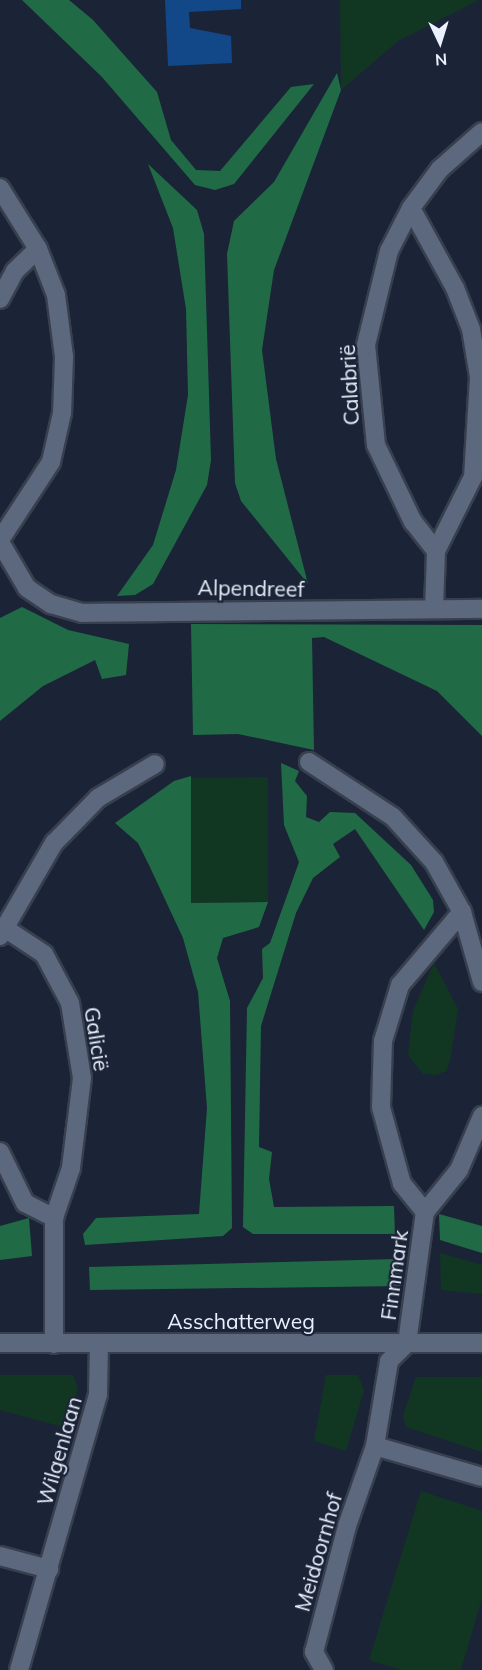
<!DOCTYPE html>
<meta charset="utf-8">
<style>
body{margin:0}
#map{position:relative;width:482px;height:1670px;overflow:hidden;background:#1b2437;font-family:Mulish,sans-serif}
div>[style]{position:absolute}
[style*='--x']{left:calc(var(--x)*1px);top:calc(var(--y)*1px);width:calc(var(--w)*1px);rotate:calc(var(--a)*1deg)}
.green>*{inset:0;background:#113723}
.forest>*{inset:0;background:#206b45}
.water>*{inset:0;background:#124888}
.roads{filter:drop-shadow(2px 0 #383f4e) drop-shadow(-2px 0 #383f4e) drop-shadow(0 2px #383f4e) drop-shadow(0 -2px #383f4e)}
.minor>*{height:18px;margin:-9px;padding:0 9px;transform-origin:9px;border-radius:9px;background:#5c687d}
span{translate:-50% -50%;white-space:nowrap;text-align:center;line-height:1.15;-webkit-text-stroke:4.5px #1b2437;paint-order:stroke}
.street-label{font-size:21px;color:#eaf0fd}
.north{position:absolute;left:410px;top:12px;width:60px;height:60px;-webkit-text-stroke:4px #1b2437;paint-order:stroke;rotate:176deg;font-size:16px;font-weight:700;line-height:24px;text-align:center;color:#eaf0fd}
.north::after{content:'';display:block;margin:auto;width:21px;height:27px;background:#eaf0fd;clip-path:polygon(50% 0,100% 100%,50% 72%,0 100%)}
</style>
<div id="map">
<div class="green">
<div style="clip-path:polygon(340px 0,479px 0,398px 41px,341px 90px)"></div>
<div style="clip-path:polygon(268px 777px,268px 902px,191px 903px,189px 778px)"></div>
<div style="clip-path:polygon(434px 963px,458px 1009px,450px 1061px,446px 1071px,436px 1075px,423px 1074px,408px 1055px,413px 1011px)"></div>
<div style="clip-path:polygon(440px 1253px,482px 1265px,482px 1294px,441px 1290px)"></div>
<div style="clip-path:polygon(0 1375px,73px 1375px,78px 1388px,69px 1423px,63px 1427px,0 1410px)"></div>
<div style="clip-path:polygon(326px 1375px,358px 1375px,364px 1390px,346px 1451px,314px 1441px)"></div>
<div style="clip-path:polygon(416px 1377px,482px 1377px,482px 1452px,406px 1427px,403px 1416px)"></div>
<div style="clip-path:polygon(421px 1491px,482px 1511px,482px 1598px,461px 1670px,402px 1670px,369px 1660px)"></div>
</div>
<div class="forest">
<div style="clip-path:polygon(22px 0,69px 0,93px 20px,157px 92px,171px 140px,196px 170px,220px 171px,291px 87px,314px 84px,234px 184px,215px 190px,195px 185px,102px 77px)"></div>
<div style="clip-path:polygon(337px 73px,341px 90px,274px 270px,262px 350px,276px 459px,308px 584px,241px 501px,235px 483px,227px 254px,234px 221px,274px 182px)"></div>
<div style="clip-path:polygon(148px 164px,197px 210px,204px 234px,211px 460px,207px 485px,153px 584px,135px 595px,117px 596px,153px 545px,176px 470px,188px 395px,186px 309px,173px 228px)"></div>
<div style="clip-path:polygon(22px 607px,68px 630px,129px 644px,126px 675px,102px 679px,95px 660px,43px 686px,0 721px,0 618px)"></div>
<div style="clip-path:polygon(191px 624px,482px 625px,482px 736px,437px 691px,324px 637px,312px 638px,314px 750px,238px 734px,193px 735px)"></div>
<div style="clip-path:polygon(281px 763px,299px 771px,295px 781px,307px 796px,306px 817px,319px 822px,330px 812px,355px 813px,411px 865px,433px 900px,434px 912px,424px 930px,355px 829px,333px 844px,340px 857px,313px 878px,296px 913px,261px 1026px,259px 1147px,272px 1152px,269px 1179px,274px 1207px,394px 1206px,395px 1234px,253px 1234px,243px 1227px,247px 1008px,263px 978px,262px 949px,270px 943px,299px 862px,284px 825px)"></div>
<div style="clip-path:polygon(191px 776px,191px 903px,268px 902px,259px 927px,223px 938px,217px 958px,230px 1001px,232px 1228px,223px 1236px,85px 1245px,83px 1234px,96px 1218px,199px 1214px,207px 1108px,198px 992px,183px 938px,149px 865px,138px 843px,115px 823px,174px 781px)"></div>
<div style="clip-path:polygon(439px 1214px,482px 1226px,482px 1253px,440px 1240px)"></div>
<div style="clip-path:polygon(29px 1218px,32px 1256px,0 1260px,0 1226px)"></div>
<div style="clip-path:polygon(398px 1259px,401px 1286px,90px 1290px,89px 1267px)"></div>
</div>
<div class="water">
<div style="clip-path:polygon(165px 0,241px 0,241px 9px,189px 12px,190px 28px,231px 36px,232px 63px,168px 66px)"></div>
</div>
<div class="roads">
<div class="minor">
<div style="--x:0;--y:188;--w:72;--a:58.1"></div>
<div style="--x:38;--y:249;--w:49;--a:68.6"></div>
<div style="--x:56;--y:295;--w:63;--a:82.6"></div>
<div style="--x:64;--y:357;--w:56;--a:92"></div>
<div style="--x:62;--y:413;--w:50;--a:102.7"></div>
<div style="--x:51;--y:462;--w:93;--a:123.2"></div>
<div style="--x:411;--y:208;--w:91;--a:61.2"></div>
<div style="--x:455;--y:288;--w:44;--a:68.7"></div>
<div style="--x:471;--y:329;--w:49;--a:80.5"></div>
<div style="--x:479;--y:377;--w:100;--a:93.4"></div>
<div style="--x:473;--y:477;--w:83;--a:116.6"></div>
<div style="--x:0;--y:299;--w:32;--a:-62"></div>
<div style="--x:15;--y:271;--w:32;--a:-44"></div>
<div style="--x:0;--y:542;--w:53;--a:59.6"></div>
<div style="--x:27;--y:588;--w:29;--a:34"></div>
<div style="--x:51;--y:604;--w:32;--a:16"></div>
<div style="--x:82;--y:613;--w:400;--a:-0.6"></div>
<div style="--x:434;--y:609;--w:58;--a:-88"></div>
<div style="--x:436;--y:551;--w:37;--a:-128"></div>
<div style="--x:413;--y:522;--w:85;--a:-115.7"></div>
<div style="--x:376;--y:445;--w:100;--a:-95.7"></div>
<div style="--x:366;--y:345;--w:97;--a:-76.3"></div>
<div style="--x:389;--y:251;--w:48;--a:-62.9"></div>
<div style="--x:411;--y:208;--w:49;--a:-53.4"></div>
<div style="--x:440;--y:169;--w:56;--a:-41.4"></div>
<div style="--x:309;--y:762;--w:100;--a:33.2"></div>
<div style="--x:393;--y:817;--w:61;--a:47.7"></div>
<div style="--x:434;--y:862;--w:57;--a:60.8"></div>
<div style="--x:462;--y:912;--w:73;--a:74.1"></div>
<div style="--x:3;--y:927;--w:49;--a:33.4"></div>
<div style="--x:44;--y:954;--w:55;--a:62"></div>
<div style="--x:70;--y:1003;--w:76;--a:80.9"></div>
<div style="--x:82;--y:1078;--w:91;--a:97"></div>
<div style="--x:71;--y:1168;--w:53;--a:108.8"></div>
<div style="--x:54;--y:1218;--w:126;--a:90"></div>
<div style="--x:0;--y:936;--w:108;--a:-59.9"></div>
<div style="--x:54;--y:843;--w:63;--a:-45.6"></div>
<div style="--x:98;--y:798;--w:66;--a:-30.8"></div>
<div style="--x:0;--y:1152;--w:57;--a:63.9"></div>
<div style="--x:25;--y:1203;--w:33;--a:27"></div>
<div style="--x:425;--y:1212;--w:54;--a:-51"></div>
<div style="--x:459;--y:1170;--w:59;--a:-66.9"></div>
<div style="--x:0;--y:1343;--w:482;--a:0"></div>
<div style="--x:375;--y:1446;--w:86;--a:-80.6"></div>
<div style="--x:389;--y:1361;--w:25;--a:-45"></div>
<div style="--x:407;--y:1343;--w:132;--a:-82.2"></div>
<div style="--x:425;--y:1212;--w:36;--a:-129"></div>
<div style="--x:402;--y:1184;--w:80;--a:-105.3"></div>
<div style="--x:381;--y:1107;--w:66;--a:-88.3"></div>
<div style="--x:383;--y:1041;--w:59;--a:-73.1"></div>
<div style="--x:400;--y:985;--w:96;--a:-49.7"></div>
<div style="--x:0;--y:1556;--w:51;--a:14.9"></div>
<div style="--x:19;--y:1670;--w:287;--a:-74"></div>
<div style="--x:98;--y:1394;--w:51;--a:-88.9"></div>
<div style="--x:324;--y:1670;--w:21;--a:-119"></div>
<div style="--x:314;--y:1652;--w:130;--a:-75.3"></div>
<div style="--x:347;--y:1526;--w:85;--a:-70.7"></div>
<div style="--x:375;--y:1446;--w:111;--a:16.2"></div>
</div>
</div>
<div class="street-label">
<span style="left:349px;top:385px;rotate:-93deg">Calabrië</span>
<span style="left:251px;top:588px;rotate:1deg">Alpendreef</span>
<span style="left:97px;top:1039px;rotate:81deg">Galicië</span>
<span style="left:394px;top:1275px;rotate:-82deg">Finnmark</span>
<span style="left:241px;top:1321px">Asschatterweg</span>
<span style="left:59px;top:1451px;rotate:-74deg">Wilgenlaan</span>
<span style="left:318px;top:1552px;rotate:-74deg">Meidoornhof</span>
</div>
<div class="north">N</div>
</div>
